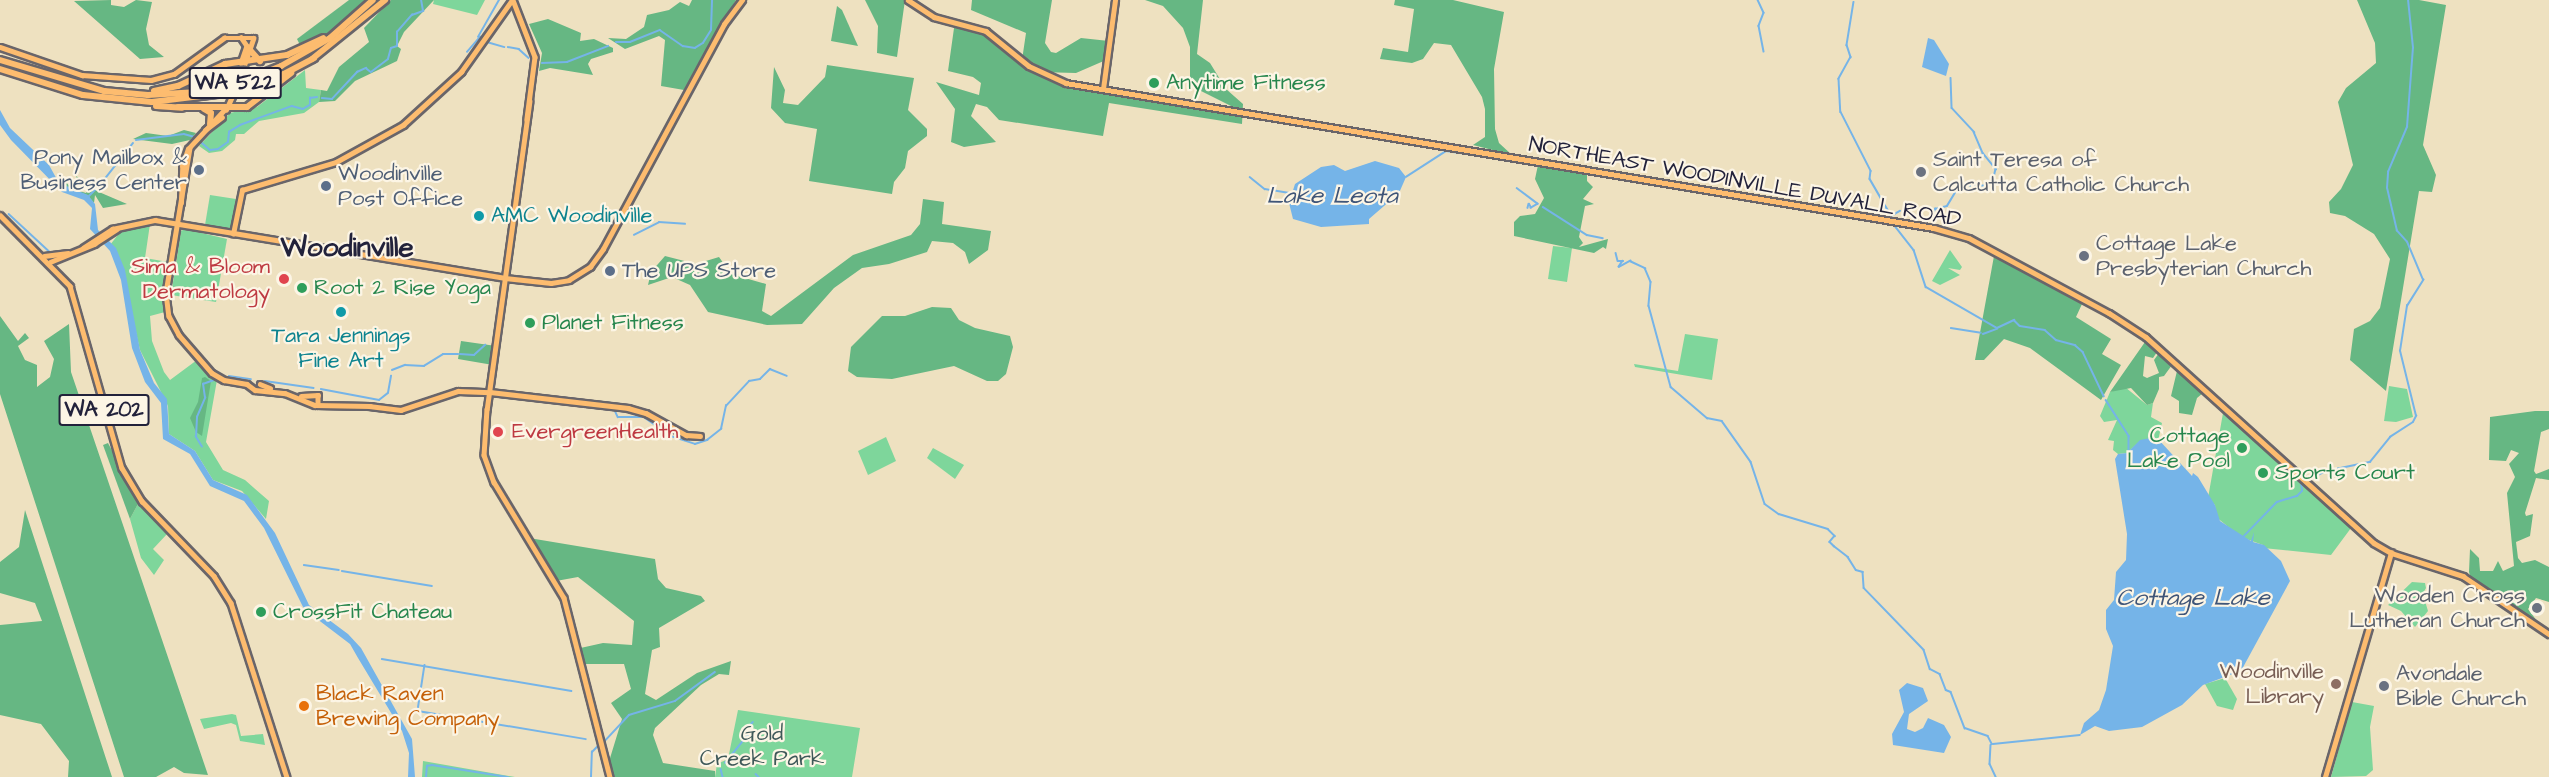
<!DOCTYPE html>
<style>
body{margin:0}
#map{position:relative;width:2549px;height:777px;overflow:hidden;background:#eee1c0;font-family:"Architects Daughter",sans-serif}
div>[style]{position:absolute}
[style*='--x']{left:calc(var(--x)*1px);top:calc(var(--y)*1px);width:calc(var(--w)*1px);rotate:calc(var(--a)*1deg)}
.green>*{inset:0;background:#7ed69b}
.forest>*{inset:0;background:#66b783}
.water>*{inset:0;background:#75b4e8}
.stream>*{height:1.5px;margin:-0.75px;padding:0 0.75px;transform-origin:0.75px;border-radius:0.75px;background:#75b4e8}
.roads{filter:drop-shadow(2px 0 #69656a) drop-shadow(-2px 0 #69656a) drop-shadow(0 2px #69656a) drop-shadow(0 -2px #69656a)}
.major>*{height:4.5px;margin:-2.25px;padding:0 2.25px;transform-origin:2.25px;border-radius:2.25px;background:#fdbc6f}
.highway>*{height:6px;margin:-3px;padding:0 3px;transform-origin:3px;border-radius:3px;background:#fdbc6f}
.bridges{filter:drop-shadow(2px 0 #69656a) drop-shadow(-2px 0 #69656a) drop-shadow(0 2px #69656a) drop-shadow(0 -2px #69656a)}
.major-bridge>*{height:4.5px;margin:-2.25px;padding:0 2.25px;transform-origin:2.25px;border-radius:2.25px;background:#fdbc6f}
.dots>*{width:16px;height:16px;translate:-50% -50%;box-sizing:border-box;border:3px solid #fcf5e5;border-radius:50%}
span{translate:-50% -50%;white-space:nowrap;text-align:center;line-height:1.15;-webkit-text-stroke:4.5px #fcf5e5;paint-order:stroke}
.shield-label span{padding:2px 4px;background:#fcf5e5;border:2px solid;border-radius:4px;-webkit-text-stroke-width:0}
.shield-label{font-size:21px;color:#22223b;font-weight:700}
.leisure-label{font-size:22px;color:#27864d}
.left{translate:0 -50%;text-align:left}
.right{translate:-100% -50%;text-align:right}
.service-label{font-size:22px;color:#4e5e75}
.worship-label{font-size:22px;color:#5b616d}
.street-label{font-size:22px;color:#22223b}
.culture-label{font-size:22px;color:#0d838f}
.health-label{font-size:22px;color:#be3a42}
.education-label{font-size:22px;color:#785e54}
.food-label{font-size:22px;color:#c56008}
.park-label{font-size:22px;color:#3e5858}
.water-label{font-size:24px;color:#3f5578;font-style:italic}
.district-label{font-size:28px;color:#22223b;font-weight:700}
</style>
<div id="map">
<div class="green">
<div style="clip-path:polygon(434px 0,485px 0,477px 15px,433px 4px)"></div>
<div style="clip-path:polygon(305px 70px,306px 88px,321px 90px,319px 102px,304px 113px,259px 121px,244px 134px,236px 134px,235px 140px,222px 151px,209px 153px,199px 146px,230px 113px,257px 107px)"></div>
<div style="clip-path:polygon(210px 195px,236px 199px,231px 230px,205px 225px)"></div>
<div style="clip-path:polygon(150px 224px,145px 258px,168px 262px,162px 299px,165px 312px,150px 316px,152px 341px,164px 372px,170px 380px,197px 360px,217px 380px,206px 442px,223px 470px,245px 480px,269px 501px,266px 519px,242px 491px,213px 480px,195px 451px,169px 434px,168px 406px,140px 350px,124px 280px,110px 245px,124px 227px)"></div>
<div style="clip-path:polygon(185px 229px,227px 239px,216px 302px,171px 295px,181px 231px)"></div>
<div style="clip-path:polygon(1553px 246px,1572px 248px,1567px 282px,1548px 279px)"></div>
<div style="clip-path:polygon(1950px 250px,1962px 267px,1960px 270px,1948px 268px,1960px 275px,1940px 285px,1932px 281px)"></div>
<div style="clip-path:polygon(1685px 334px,1718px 339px,1712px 380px,1635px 367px,1634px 364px,1678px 371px)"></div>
<div style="clip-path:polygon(2389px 386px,2407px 389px,2413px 417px,2396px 422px,2384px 421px)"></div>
<div style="clip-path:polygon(2125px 387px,2147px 405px,2153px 403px,2151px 417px,2162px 423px,2158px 441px,2140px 441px,2127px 453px,2118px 454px,2113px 450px,2114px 441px,2108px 440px,2117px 420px,2104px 422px,2100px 416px,2110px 392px)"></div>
<div style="clip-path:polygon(2223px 413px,2351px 528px,2331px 555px,2263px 548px,2263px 545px,2241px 537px,2216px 517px,2215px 505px,2208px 498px)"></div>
<div style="clip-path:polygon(886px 437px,896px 461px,868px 475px,858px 451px)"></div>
<div style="clip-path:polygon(933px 448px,964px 465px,955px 479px,927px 458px)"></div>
<div style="clip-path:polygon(139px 502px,168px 533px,153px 549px,164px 560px,154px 575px,141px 558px,130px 519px)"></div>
<div style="clip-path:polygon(2412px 582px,2425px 583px,2426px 588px,2420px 598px,2425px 601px,2428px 611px,2415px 627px,2401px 611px,2388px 605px)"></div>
<div style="clip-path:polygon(2225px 678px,2237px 699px,2233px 710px,2217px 706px,2205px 684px)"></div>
<div style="clip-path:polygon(2352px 702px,2374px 706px,2370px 727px,2373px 770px,2366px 776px,2331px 777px)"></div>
<div style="clip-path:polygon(738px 710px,860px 728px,852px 777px,715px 777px,717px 764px,728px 759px)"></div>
<div style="clip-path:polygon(232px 714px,236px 715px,241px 736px,263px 734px,265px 745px,240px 741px,236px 725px,231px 723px,204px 729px,200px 719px)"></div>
<div style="clip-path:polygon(423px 761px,515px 777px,422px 777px)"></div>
</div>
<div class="forest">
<div style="clip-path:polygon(111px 0,111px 5px,124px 7px,136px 0,152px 2px,146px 29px,149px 45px,164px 57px,140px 59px,74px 1px)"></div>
<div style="clip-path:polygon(349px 0,369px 0,341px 26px,301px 47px,297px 39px)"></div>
<div style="clip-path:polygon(391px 0,434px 0,404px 32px,397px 46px,401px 49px,397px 61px,355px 81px,335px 101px,319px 102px,321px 90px,327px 91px,339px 67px,369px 42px,364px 28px)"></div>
<div style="clip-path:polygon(692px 0,736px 0,684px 90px,661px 86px,665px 40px,659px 36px,625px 49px,608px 38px,626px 39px,644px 27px,647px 15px,669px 10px,680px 2px,689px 6px)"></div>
<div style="clip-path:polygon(865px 0,905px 0,897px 57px,877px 53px,878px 26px)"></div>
<div style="clip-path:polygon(972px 0,1052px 0,1045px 43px,1051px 52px,1056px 53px,1081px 38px,1109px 41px,1106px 60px,1076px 73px,1039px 72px,1052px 78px,1241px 111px,1199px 90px,1190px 81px,1190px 47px,1183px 28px,1163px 6px,1145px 0,1203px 0,1197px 54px,1210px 63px,1226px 89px,1243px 104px,1242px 124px,1109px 103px,1103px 136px,999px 120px,987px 107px,976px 104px,971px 116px,996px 142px,964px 147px,951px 142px,955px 109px,936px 82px,979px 95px,981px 83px,973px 77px,948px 71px,955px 21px,977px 26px,1022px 60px,1026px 33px,971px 10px)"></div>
<div style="clip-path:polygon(1395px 0,1453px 0,1504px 12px,1494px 69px,1495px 129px,1499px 143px,1512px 155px,1473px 145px,1485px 137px,1485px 109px,1482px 97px,1451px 45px,1434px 43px,1423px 59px,1412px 63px,1380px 59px,1383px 48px,1408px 52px,1414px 9px,1394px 5px)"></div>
<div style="clip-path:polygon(2357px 0,2419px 0,2446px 5px,2423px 145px,2436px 175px,2432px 192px,2419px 191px,2386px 391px,2350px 360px,2354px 329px,2370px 321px,2380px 308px,2390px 259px,2374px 234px,2345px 216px,2330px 213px,2329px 202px,2341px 189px,2353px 165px,2338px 102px,2346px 88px,2376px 63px,2375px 43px)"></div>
<div style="clip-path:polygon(837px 6px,842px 10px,858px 46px,831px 41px)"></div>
<div style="clip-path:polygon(548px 19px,581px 33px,580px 41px,594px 39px,613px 48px,613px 52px,591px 59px,588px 64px,593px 75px,550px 68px,539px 71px,542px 53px,529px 24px)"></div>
<div style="clip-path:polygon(827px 65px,914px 78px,908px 110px,927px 129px,927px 136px,908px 151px,905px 168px,894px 182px,892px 194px,809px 181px,817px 129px,785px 123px,771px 108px,774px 67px,785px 90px,783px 103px,798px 105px,825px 77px)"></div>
<div style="clip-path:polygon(184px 130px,196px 133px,190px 140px,172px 144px,133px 139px,146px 133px,168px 136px)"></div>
<div style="clip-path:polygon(1538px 165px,1587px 175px,1587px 181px,1593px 187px,1583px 199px,1594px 204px,1585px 206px,1579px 237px,1583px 243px,1579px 247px,1608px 239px,1606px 249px,1603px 247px,1594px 253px,1514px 236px,1514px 222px,1520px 216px,1535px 214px,1544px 198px,1535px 179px)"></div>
<div style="clip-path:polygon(59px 176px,73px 189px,86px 193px,88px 190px,79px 184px,76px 176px,99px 192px,127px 204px,103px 208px,95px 195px,94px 203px,87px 195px,69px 189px)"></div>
<div style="clip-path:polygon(923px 199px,944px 202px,942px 224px,991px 231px,988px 250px,969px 264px,965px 252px,953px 243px,932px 241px,927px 252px,889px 264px,862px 268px,834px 288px,802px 324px,767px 325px,708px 312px,690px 285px,672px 277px,648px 285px,651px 272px,665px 256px,696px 264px,719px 257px,731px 274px,766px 284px,762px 311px,771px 316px,853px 255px,911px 235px,920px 224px)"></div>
<div style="clip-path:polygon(1994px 256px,2082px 304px,2076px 317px,2111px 339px,2102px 354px,2121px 365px,2101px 400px,2030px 348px,2004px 339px,1984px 360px,1975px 360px)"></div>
<div style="clip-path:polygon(932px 307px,951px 308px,959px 320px,975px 328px,1010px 336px,1013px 347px,1006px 374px,998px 381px,987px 381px,954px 366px,892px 379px,857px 377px,848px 371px,851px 347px,882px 316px,905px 316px)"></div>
<div style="clip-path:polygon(0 316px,18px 341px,25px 333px,29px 338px,18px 346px,25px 360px,37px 365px,37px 387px,50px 377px,54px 359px,44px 341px,69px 324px,71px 372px,208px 775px,184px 773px,174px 767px,156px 777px,124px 777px,0 394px)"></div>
<div style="clip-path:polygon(461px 341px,496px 346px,493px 365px,458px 359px)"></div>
<div style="clip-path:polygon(2145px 342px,2157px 352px,2153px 358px,2145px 356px,2143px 376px,2147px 378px,2159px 373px,2154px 360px,2159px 353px,2172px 365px,2164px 376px,2159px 377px,2159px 389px,2153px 403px,2147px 405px,2131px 388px,2110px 392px)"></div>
<div style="clip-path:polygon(2177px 371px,2203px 393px,2197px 398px,2192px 415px,2179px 413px,2179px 401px,2171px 396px)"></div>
<div style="clip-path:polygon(205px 377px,211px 381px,202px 436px,196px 432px,190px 418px,198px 402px,202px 378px)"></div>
<div style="clip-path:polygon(2535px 411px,2549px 411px,2549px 429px,2541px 432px,2534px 471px,2536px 474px,2549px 469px,2549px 480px,2536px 478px,2525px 513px,2526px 516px,2533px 514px,2530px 536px,2516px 542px,2518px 558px,2522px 563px,2535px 560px,2549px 567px,2549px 602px,2536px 598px,2528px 609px,2537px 621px,2470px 576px,2469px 572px,2470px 549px,2479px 558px,2480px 571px,2493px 571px,2498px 561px,2503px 571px,2514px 566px,2507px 493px,2515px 477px,2509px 464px,2519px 453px,2511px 450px,2506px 461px,2489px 460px,2490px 417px)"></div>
<div style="clip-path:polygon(108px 443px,139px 502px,130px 519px,103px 445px)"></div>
<div style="clip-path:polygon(25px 510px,112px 777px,68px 777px,69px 761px,41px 724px,0 715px,0 625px,42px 621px,35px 603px,0 593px,0 562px,19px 547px)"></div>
<div style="clip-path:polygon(529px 538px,655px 559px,658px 579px,666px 588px,701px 596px,705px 601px,659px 628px,660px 647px,652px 650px,645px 694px,656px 700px,697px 673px,731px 661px,729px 675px,719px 674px,701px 685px,655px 728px,653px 735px,663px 763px,715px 771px,715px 777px,610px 777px,607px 768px,622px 719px,611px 703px,631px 689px,624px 664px,580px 664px,576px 649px,603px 643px,632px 645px,634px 621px,578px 577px,556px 581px)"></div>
</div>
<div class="water">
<div style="clip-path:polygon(1928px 38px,1934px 40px,1949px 64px,1946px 76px,1922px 67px)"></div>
<div style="clip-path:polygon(0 110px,10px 128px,49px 165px,59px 183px,88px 195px,95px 204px,98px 230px,116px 248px,125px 270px,140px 350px,154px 383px,167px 399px,169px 434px,195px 451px,213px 480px,247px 495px,275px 533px,309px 605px,348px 634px,361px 648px,412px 739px,415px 777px,408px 777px,409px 753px,402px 731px,358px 658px,350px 644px,304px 609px,264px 528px,244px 501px,210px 486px,190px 454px,163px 439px,161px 403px,145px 382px,132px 348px,121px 280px,110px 251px,90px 229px,92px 208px,84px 200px,62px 192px,11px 140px,0 125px)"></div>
<div style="clip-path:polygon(1375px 161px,1399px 168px,1406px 177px,1399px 193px,1369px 219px,1369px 224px,1321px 227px,1293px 219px,1289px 203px,1295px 184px,1321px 167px,1334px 165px,1345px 171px)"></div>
<div style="clip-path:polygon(2150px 438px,2159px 440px,2192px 476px,2193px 473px,2198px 477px,2215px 505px,2220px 521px,2251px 541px,2254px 532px,2253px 542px,2264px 545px,2281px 561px,2290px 581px,2241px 671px,2203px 685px,2182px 705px,2142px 727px,2109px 731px,2095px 726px,2080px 735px,2084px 723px,2099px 710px,2106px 690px,2113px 646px,2106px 629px,2106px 610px,2114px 600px,2116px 572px,2126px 560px,2127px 534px,2115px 459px,2118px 454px,2127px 453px,2140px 440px)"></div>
<div style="clip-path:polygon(1907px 683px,1923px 688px,1928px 701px,1909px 714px,1907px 729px,1915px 732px,1923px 728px,1928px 718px,1944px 725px,1951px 737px,1944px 753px,1893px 745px,1892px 734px,1904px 712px,1899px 690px)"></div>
</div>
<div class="stream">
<div style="--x:1758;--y:0;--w:14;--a:65"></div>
<div style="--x:1764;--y:13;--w:14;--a:111"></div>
<div style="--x:1759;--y:26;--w:26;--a:79"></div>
<div style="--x:1854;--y:2;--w:44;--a:99.2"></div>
<div style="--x:1847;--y:45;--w:13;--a:72"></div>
<div style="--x:1851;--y:57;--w:25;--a:119"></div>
<div style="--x:1839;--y:79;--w:33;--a:87"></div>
<div style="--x:1841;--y:112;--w:66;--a:63"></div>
<div style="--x:1871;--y:171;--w:8;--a:97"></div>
<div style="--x:1870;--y:179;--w:44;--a:59.9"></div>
<div style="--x:478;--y:37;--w:43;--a:-60.4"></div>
<div style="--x:487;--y:42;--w:18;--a:16"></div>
<div style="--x:616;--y:42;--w:14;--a:0"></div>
<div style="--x:630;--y:42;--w:32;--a:-22"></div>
<div style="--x:660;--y:30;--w:28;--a:35"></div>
<div style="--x:683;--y:46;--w:12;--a:9"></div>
<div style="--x:695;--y:48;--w:9;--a:-32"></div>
<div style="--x:703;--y:43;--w:15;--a:-58"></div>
<div style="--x:711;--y:30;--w:30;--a:-88"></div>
<div style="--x:508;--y:47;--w:11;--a:10"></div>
<div style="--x:519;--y:49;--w:13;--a:42"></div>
<div style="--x:467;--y:52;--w:20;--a:-49"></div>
<div style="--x:542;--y:63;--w:25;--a:-2"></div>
<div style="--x:567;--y:62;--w:44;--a:-21.3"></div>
<div style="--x:1951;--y:78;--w:30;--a:88"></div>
<div style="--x:1952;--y:108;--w:33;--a:47"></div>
<div style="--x:1974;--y:132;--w:23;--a:67"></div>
<div style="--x:1983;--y:153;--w:21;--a:51"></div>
<div style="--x:1996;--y:169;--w:17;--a:103"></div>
<div style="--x:1992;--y:186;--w:22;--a:180"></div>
<div style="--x:322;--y:98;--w:10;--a:6"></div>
<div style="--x:332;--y:99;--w:37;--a:-47"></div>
<div style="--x:357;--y:72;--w:10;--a:-24"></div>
<div style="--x:366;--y:68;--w:6;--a:39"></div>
<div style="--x:371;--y:72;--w:21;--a:-37"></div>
<div style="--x:388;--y:59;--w:11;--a:-75"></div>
<div style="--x:391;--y:48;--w:6;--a:-18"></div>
<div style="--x:397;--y:46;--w:14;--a:-90"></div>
<div style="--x:397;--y:32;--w:23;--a:-49"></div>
<div style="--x:412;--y:15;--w:12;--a:-20"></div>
<div style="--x:423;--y:11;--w:11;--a:-100"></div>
<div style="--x:136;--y:140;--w:48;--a:-7.1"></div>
<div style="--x:184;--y:134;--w:11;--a:15"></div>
<div style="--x:199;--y:140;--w:15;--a:42"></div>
<div style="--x:210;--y:150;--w:8;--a:-7"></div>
<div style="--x:218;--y:149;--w:12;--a:-35"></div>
<div style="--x:228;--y:142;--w:10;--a:-84"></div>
<div style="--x:229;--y:132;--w:13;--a:-32"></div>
<div style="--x:240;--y:125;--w:55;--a:-20.1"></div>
<div style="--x:292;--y:106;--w:11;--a:15"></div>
<div style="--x:303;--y:109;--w:8;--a:-30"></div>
<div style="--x:310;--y:105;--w:7;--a:-90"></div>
<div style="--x:310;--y:98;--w:7;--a:-8"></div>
<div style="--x:1250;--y:177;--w:19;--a:39"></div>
<div style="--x:1265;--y:189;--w:26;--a:9"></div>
<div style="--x:1406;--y:177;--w:48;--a:-33"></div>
<div style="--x:1446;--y:151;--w:27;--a:8"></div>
<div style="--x:100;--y:185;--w:53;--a:-51.8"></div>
<div style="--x:1517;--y:188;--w:26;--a:37"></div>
<div style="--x:1538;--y:204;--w:8;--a:150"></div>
<div style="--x:1531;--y:208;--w:4;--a:-117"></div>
<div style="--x:1529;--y:204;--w:4;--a:104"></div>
<div style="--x:89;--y:196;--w:11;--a:-45"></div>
<div style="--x:1543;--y:207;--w:52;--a:32.5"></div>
<div style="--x:1587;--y:235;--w:16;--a:11"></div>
<div style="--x:9;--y:214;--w:57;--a:42.9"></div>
<div style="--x:1893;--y:215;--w:8;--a:-30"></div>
<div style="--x:1917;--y:216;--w:14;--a:12"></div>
<div style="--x:1931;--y:219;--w:11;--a:-68"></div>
<div style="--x:1935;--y:209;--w:12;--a:-14"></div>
<div style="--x:1947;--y:206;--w:26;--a:-59"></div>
<div style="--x:1895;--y:226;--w:31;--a:52"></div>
<div style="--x:1914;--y:250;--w:39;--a:72"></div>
<div style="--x:1926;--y:287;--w:82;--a:30"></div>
<div style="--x:1997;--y:328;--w:19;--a:-25"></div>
<div style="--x:2014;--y:320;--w:8;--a:45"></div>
<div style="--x:2020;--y:326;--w:25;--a:9"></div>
<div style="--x:2045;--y:330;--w:15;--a:42"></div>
<div style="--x:2056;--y:340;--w:20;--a:15"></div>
<div style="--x:2075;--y:345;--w:11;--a:41"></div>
<div style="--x:2083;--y:352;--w:49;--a:64.5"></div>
<div style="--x:634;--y:235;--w:28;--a:-27"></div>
<div style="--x:659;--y:222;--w:26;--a:4"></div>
<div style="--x:1616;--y:253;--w:8;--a:76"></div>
<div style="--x:1618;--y:261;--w:5;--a:0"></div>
<div style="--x:1623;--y:261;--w:7;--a:124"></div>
<div style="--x:1619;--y:267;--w:13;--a:-29"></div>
<div style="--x:1630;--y:261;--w:17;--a:25"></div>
<div style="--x:1645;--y:268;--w:15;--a:67"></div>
<div style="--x:1651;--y:282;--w:24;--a:95"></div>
<div style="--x:1649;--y:306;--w:84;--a:74.8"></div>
<div style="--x:1671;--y:387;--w:48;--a:40.7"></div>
<div style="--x:1707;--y:418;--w:15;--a:11"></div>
<div style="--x:1722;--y:421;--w:50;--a:54.7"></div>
<div style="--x:1751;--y:462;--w:44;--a:71.6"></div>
<div style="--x:1765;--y:504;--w:17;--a:36"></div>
<div style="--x:1779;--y:514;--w:51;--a:17"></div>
<div style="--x:1828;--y:529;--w:10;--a:45"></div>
<div style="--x:1835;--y:536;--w:8;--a:130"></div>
<div style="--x:1830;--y:542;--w:6;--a:45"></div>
<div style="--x:1834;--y:546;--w:18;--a:38"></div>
<div style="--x:1848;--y:557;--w:15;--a:58"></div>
<div style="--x:1856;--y:570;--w:7;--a:16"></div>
<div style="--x:1863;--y:572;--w:16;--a:86"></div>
<div style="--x:1864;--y:588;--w:86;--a:45.9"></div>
<div style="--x:1924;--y:650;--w:20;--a:72"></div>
<div style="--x:1930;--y:669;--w:11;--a:27"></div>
<div style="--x:1940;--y:674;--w:17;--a:69"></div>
<div style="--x:1946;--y:690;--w:5;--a:22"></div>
<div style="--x:1951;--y:692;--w:39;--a:69"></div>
<div style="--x:1965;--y:728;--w:24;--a:19"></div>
<div style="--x:1988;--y:736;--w:9;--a:63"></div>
<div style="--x:1951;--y:328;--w:30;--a:9"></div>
<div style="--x:1983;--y:334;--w:15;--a:-20"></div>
<div style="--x:460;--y:354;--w:14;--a:4"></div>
<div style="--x:474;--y:355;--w:15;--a:-42"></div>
<div style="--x:392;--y:370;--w:14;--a:-21"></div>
<div style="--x:405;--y:365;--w:19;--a:3"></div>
<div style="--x:424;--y:366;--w:22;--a:-32"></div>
<div style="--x:443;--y:354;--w:15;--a:0"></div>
<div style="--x:229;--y:376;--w:22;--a:8"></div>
<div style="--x:265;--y:381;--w:49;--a:8.1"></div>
<div style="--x:321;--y:389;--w:59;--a:10.7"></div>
<div style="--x:379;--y:400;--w:11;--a:-38"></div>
<div style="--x:388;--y:393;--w:17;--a:-80"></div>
<div style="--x:2106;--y:400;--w:43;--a:57.4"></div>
<div style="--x:2129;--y:436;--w:15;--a:90"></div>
<div style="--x:614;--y:408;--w:10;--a:66"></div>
<div style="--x:618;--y:417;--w:26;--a:0"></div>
<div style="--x:644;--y:417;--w:33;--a:35"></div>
<div style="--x:671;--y:436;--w:25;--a:18"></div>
<div style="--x:695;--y:444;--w:13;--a:-18"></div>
<div style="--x:707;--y:440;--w:18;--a:-38"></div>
<div style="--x:721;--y:429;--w:24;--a:-78"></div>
<div style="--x:726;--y:406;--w:34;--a:-47"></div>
<div style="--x:749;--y:381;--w:11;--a:-10"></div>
<div style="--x:760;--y:379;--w:14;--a:-45"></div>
<div style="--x:770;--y:369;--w:18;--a:22"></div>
<div style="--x:202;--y:447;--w:12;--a:-121"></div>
<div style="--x:196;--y:437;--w:20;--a:-87"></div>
<div style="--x:197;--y:417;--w:21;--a:-67"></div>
<div style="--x:205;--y:398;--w:14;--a:-98"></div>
<div style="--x:203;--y:384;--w:12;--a:-20"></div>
<div style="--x:2309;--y:479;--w:19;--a:-25"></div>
<div style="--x:2326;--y:471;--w:45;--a:-11.6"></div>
<div style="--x:2370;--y:462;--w:32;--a:-51"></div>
<div style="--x:2390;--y:437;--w:27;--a:-33"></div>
<div style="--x:2413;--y:422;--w:7;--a:-63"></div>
<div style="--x:2416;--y:416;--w:67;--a:-103.8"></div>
<div style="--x:2400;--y:351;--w:46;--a:-81.2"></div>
<div style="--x:2407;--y:306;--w:31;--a:-58"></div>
<div style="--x:2423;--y:280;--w:41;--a:-112.8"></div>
<div style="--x:2407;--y:242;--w:15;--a:-132"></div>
<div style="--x:2397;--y:231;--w:44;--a:-103.1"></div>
<div style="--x:2387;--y:188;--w:16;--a:-86"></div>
<div style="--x:2388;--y:172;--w:49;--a:-67.1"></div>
<div style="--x:2407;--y:127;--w:79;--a:-85.7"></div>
<div style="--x:2413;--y:48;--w:48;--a:-95.9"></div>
<div style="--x:2244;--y:536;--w:47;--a:-45.9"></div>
<div style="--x:2277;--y:502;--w:21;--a:-17"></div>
<div style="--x:2297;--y:496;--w:7;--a:-45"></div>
<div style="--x:2302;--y:491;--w:9;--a:-96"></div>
<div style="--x:304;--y:565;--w:35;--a:8"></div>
<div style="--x:342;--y:571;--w:91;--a:9.5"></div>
<div style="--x:382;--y:659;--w:192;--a:9.6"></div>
<div style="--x:425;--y:665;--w:47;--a:98.7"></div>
<div style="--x:418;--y:711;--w:170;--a:9.5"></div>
<div style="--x:749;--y:735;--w:11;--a:-15"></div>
<div style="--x:603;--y:743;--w:38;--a:-47"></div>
<div style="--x:629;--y:715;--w:48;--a:-16.9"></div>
<div style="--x:675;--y:701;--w:49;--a:-35.9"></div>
<div style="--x:1993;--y:744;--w:87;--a:-5.9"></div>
<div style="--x:1991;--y:745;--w:19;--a:93"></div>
<div style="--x:1990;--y:764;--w:14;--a:65"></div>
<div style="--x:725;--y:763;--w:36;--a:-51"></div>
<div style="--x:748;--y:735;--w:7;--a:-98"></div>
<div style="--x:747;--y:728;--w:8;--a:-45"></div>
<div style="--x:721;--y:769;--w:8;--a:76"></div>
<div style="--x:756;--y:774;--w:4;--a:45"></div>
<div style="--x:426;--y:777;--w:11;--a:-85"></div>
<div style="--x:427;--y:766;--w:5;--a:-11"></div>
<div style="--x:432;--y:765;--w:77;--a:9"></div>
<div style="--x:591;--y:777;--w:25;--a:-88"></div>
<div style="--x:592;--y:752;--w:10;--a:-45"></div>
</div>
<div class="roads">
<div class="major">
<div style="--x:513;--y:0;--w:61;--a:68.9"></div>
<div style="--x:535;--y:57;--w:63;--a:97.4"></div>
<div style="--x:908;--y:0;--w:31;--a:33"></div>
<div style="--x:934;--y:17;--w:54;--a:15.1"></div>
<div style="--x:986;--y:31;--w:55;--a:39.1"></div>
<div style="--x:1029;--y:66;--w:41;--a:24.7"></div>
<div style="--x:1066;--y:83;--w:880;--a:9.48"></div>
<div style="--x:1934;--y:228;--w:36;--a:16"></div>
<div style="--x:1969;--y:238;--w:159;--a:28.2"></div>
<div style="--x:2109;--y:313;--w:44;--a:33"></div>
<div style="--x:2146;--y:337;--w:307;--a:42.1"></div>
<div style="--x:2374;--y:543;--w:20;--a:30"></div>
<div style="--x:2391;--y:553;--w:76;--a:17.7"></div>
<div style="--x:2463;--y:576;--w:104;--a:34"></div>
<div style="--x:241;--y:37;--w:11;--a:56"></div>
<div style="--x:247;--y:46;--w:18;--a:109"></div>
<div style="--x:0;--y:47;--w:87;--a:18.9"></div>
<div style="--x:82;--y:75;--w:69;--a:4.1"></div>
<div style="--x:151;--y:80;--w:24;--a:-15"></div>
<div style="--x:174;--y:74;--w:62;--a:-35.8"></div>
<div style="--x:224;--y:38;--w:30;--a:0"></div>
<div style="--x:254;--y:38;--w:34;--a:109"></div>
<div style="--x:1103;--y:89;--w:90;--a:-82.3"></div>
<div style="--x:530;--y:101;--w:311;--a:97.9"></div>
<div style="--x:487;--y:409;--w:46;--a:93.7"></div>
<div style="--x:484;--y:455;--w:29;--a:70"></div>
<div style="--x:494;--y:482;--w:135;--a:58.9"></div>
<div style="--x:564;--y:598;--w:185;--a:75.6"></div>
<div style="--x:226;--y:110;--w:17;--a:-66"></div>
<div style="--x:205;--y:130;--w:21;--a:-37"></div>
<div style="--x:190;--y:148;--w:147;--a:99.4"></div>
<div style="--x:166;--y:293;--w:23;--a:83"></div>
<div style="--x:169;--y:316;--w:21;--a:62"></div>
<div style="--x:179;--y:335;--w:50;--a:49"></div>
<div style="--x:212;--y:373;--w:14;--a:30"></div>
<div style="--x:224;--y:380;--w:23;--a:10"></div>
<div style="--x:247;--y:384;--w:10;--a:37"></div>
<div style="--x:255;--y:390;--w:30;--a:6"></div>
<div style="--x:285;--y:393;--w:32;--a:22"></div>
<div style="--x:315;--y:405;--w:55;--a:1"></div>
<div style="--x:181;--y:203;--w:37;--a:-88"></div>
<div style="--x:182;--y:166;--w:18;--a:-71"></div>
<div style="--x:188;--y:149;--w:56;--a:-47.2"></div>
<div style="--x:0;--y:215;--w:100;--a:45.4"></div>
<div style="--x:70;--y:286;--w:189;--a:74.1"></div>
<div style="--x:122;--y:468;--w:39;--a:59"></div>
<div style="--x:142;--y:501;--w:104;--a:46.2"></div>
<div style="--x:214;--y:576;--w:32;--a:58"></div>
<div style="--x:231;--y:603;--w:183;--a:72.2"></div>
<div style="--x:233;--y:234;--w:45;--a:-78.4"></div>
<div style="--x:242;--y:190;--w:98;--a:-16.6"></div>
<div style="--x:336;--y:162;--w:77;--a:-28.9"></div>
<div style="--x:403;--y:125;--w:79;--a:-42.4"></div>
<div style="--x:461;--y:72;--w:88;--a:-54.7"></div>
<div style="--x:83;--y:248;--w:35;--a:-33"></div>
<div style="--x:112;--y:229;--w:44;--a:-11.8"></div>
<div style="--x:155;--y:220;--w:355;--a:9.4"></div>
<div style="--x:505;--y:278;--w:46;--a:6.2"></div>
<div style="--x:551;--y:283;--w:18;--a:-9"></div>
<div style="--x:569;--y:280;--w:25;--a:-32"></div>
<div style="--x:590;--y:267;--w:22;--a:-54"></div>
<div style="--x:603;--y:249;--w:255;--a:-61.7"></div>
<div style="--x:724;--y:24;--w:30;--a:-53"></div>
<div style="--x:44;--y:256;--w:24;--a:-7"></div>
<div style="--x:50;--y:262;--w:48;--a:-22.2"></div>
<div style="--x:94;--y:244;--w:27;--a:-33"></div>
<div style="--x:260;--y:384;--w:11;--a:22"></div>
<div style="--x:301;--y:396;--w:17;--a:-3"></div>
<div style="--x:318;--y:395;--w:9;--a:90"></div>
<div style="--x:369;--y:406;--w:32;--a:7"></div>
<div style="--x:401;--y:410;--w:60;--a:-18.4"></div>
<div style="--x:458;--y:391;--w:32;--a:2"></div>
<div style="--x:490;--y:392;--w:139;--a:6.6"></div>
<div style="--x:628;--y:408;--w:19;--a:16"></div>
<div style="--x:646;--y:413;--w:46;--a:28.8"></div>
<div style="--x:686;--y:435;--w:14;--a:4"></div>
<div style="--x:2325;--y:777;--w:234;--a:-73.6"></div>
</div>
<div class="highway">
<div style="--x:250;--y:50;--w:15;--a:48"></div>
<div style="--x:312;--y:59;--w:94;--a:-38.9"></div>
<div style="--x:0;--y:60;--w:109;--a:16.6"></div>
<div style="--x:104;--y:91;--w:44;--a:5.2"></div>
<div style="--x:148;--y:95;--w:50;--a:-3.4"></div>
<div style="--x:198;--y:92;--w:47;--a:-13.4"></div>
<div style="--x:244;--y:81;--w:40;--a:-22"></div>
<div style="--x:281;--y:66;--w:56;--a:-29.7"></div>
<div style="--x:330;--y:38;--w:57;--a:-41.5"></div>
<div style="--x:0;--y:69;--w:87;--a:17.4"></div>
<div style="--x:83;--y:95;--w:69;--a:5.8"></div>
<div style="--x:152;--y:102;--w:82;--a:-7"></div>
<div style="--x:233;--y:92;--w:54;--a:-19.4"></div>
<div style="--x:284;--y:74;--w:34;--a:-28"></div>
<div style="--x:154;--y:91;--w:25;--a:-12"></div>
<div style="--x:178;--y:86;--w:52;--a:-25.1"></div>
<div style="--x:225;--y:64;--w:63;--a:-8.3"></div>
<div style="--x:287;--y:55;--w:40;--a:-25"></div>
<div style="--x:156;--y:106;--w:26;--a:4"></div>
<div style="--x:178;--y:107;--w:69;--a:0"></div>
<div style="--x:247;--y:107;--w:56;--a:-37.7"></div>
<div style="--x:204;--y:109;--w:8;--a:30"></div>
<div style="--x:211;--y:113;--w:11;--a:95"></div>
</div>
</div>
<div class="bridges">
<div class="major-bridge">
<div style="--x:233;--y:94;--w:26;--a:-67"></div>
</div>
</div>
<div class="dots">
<div style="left:1154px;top:83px;background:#2e9e5b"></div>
<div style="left:199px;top:170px;background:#5c6f8a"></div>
<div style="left:1921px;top:172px;background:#6b7280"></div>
<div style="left:326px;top:186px;background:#5c6f8a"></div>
<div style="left:479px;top:216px;background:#0f9aa8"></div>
<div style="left:2084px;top:256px;background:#6b7280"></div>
<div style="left:610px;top:271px;background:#5c6f8a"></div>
<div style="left:284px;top:279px;background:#e0444e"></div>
<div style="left:302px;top:288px;background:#2e9e5b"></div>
<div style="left:341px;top:312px;background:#0f9aa8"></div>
<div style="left:530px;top:323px;background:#2e9e5b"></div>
<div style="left:498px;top:432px;background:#e0444e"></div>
<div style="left:2242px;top:448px;background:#2e9e5b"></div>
<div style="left:2263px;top:473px;background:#2e9e5b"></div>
<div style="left:2537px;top:608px;background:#6b7280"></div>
<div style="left:261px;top:612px;background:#2e9e5b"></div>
<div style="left:2336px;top:684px;background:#8d6e63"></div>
<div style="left:2384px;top:686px;background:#6b7280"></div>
<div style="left:304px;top:706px;background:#e8710a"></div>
</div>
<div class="shield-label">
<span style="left:235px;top:83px">WA 522</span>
<span style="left:104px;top:410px">WA 202</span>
</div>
<div class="leisure-label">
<span class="left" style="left:1166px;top:83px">Anytime Fitness</span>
<span class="left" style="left:314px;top:288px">Root 2 Rise Yoga</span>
<span class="left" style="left:542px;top:323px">Planet Fitness</span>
<span class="right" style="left:2230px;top:448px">Cottage<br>Lake Pool</span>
<span class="left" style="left:2275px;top:473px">Sports Court</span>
<span class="left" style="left:273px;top:612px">CrossFit Chateau</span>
</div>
<div class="service-label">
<span class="right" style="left:187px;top:170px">Pony Mailbox &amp;<br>Business Center</span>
<span class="left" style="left:338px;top:186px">Woodinville<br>Post Office</span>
<span class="left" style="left:622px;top:271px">The UPS Store</span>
</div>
<div class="worship-label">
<span class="left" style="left:1933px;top:172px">Saint Teresa of<br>Calcutta Catholic Church</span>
<span class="left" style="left:2096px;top:256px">Cottage Lake<br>Presbyterian Church</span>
<span class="right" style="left:2525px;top:608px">Wooden Cross<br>Lutheran Church</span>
<span class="left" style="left:2396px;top:686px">Avondale<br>Bible Church</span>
</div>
<div class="street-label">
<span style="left:1745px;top:182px;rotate:10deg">NORTHEAST WOODINVILLE DUVALL ROAD</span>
</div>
<div class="culture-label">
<span class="left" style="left:491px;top:216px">AMC Woodinville</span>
<span style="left:341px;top:348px">Tara Jennings<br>Fine Art</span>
</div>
<div class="health-label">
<span class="right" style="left:270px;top:279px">Sima &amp; Bloom<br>Dermatology</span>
<span class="left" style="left:512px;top:432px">EvergreenHealth</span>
</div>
<div class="education-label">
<span class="right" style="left:2324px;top:684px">Woodinville<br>Library</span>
</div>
<div class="food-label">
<span class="left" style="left:316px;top:706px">Black Raven<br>Brewing Company</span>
</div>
<div class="park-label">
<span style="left:762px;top:746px">Gold<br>Creek Park</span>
</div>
<div class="water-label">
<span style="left:1332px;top:197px">Lake Leota</span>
<span style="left:2193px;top:599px">Cottage Lake</span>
</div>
<div class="district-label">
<span style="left:347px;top:248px">Woodinville</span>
</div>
</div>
